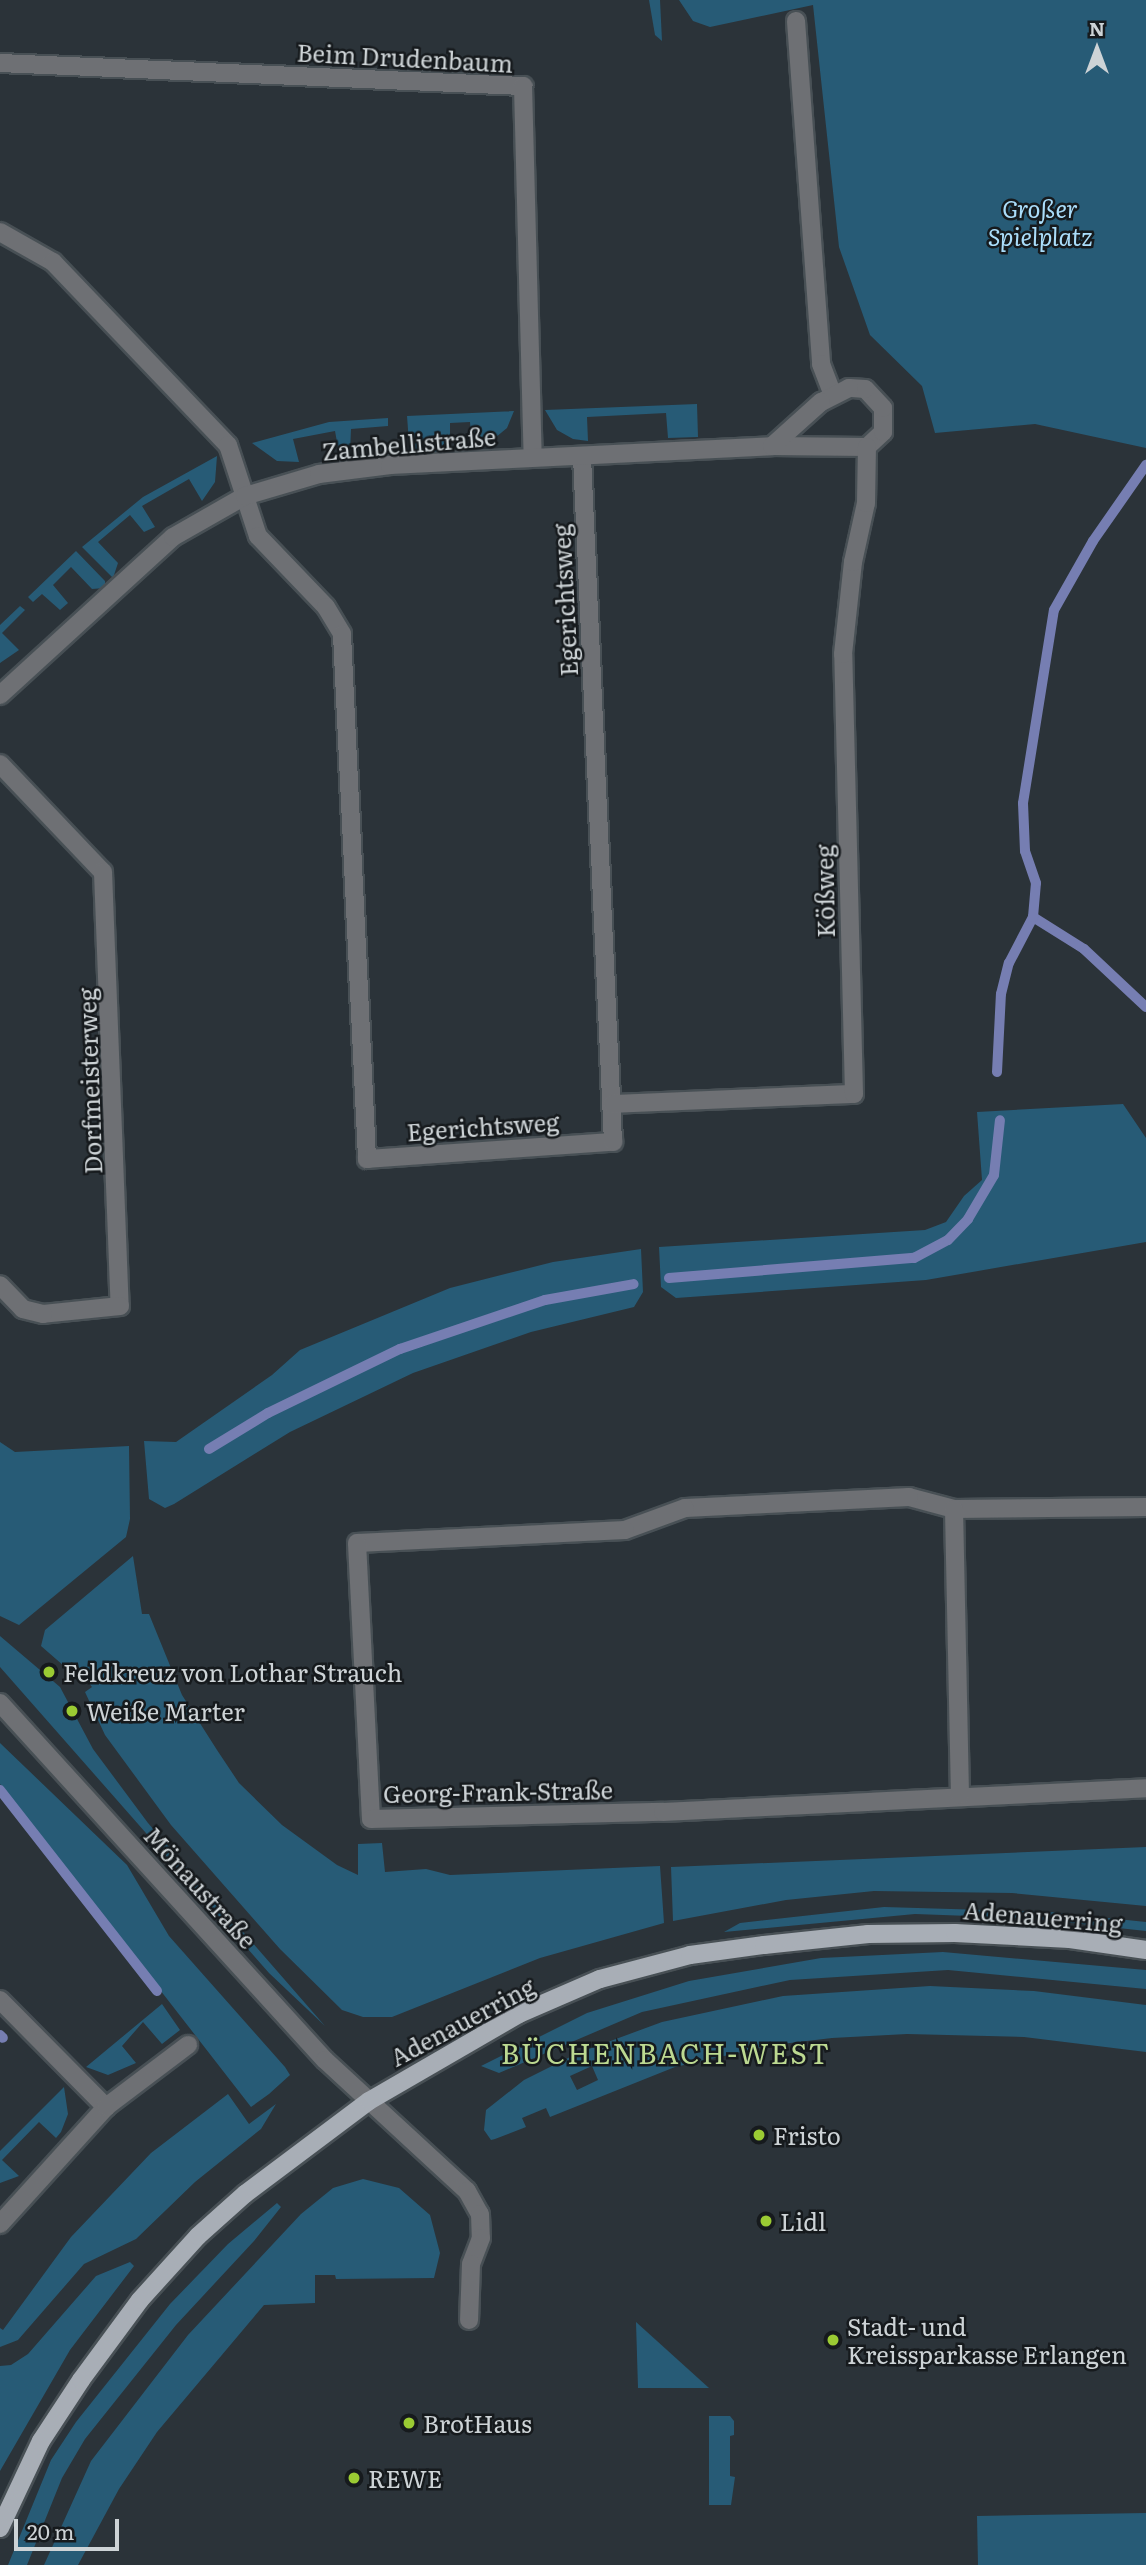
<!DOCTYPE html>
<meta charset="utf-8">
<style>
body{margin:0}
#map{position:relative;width:1146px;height:2565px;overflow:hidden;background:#2b3339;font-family:Literata,serif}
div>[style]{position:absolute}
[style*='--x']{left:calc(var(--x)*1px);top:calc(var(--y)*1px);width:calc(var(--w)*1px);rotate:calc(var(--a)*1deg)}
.green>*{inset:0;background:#275b76}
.stream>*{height:10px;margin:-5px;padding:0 5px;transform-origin:5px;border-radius:5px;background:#767eb2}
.roads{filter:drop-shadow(2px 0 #485055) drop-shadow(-2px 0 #485055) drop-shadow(0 2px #485055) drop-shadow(0 -2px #485055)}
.minor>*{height:18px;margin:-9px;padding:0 9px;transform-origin:9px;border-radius:9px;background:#6e7074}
.major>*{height:18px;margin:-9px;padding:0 9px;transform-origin:9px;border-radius:9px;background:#a8aeb6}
.dots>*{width:19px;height:19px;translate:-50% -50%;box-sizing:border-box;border:4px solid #161a1d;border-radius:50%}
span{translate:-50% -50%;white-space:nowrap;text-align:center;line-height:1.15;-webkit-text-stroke:5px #161a1d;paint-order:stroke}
.street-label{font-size:24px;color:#cdd3d6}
.park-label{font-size:24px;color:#aaddfa;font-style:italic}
.poi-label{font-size:24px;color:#cdd3d6}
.left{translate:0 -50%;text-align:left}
.quarter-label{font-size:28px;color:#bcd991;letter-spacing:2px}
.north{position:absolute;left:1062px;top:14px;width:70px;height:70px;-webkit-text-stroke:5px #161a1d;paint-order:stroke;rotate:0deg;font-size:19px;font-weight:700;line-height:28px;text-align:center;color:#cdd3d6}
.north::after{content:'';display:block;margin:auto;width:24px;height:32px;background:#cdd3d6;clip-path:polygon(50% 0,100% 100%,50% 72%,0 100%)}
.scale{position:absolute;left:14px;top:2519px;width:105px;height:32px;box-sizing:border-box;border:4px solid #cdd3d6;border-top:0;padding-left:9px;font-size:21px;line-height:24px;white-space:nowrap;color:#cdd3d6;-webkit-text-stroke:5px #161a1d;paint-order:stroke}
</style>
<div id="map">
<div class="green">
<div style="clip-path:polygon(649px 0,660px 0,662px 41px,655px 35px)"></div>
<div style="clip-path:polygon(679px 0,1146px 0,1146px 448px,1035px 424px,935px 433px,922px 386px,870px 335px,839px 247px,813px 5px,710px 27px,693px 21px)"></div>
<div style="clip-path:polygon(697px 404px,698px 437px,668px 438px,666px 413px,587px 417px,588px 441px,573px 439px,557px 430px,545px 410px)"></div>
<div style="clip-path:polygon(514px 411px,507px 428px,490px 442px,472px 446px,470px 422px,450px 423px,450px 456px,410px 456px,407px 416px)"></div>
<div style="clip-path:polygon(388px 418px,388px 426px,351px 429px,350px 452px,339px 453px,335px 431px,293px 439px,299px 462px,277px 461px,252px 443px,329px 422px)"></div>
<div style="clip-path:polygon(217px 456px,215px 482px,202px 501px,189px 479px,142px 506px,155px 527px,144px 532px,130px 515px,98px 542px,118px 563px,113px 578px,82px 547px,143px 497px)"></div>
<div style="clip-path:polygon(76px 551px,105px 581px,105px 588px,92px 589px,71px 567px,53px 585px,68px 603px,60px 610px,42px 594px,33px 602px,28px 597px)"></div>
<div style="clip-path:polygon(20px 606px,25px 610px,2px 633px,19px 650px,0 663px,0 625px)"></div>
<div style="clip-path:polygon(1123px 1104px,1146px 1138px,1146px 1242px,926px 1280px,676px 1298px,661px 1287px,659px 1247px,925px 1230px,946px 1222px,964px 1196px,982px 1180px,977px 1112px)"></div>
<div style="clip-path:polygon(641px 1249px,643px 1292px,634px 1307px,531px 1332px,413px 1373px,290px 1432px,174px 1504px,165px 1508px,149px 1499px,144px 1441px,176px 1442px,272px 1375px,300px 1350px,450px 1288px,553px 1262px)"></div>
<div style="clip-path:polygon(0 1442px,15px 1452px,129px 1446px,130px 1519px,126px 1537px,19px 1625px,0 1616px)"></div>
<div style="clip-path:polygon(133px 1556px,142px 1614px,149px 1614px,182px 1695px,217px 1750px,239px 1783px,282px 1825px,337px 1865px,358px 1875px,358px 1844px,382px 1843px,385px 1872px,426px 1869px,450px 1875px,660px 1866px,664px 1923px,540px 1958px,392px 2017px,363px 2017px,342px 2010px,280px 1949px,171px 1825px,105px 1735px,85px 1692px,92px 1687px,72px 1662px,64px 1666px,41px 1646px,45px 1630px)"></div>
<div style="clip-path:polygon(0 1636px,60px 1687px,93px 1749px,148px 1823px,325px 2026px,269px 1973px,0 1667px)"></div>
<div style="clip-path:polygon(0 1743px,127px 1865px,169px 1936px,285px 2067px,290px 2075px,269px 2094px,251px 2107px,0 1784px)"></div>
<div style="clip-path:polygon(1146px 1847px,1146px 1906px,1012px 1893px,874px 1891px,786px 1900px,673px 1921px,671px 1867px)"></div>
<div style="clip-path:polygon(884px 1907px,1050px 1912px,1146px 1922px,1146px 1931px,1026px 1918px,915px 1914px,724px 1932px,740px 1923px)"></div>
<div style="clip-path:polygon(943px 1952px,1146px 1970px,1146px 1989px,948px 1970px,790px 1980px,642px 2012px,499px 2073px,481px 2066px,587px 2013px,689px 1981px,821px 1958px)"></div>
<div style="clip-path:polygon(evenodd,930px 1986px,1034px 1991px,1146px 2005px,1146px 2052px,1024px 2037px,907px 2034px,832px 2038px,773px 2045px,675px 2067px,550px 2117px,546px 2108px,522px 2118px,526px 2127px,495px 2139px,491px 2140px,484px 2130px,486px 2110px,524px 2080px,578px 2053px,662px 2022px,783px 1996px,930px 1986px,592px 2066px,598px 2080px,577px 2090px,570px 2076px,592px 2066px)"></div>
<div style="clip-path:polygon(162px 2004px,180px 2030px,162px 2044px,143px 2022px,122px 2046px,136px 2063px,108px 2075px,86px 2067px)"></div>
<div style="clip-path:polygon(64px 2087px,68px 2114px,61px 2132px,56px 2138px,39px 2122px,2px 2160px,19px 2176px,0 2183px,0 2151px)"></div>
<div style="clip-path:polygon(228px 2094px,249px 2124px,276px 2104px,261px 2129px,195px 2182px,136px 2239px,84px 2264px,18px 2340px,0 2347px,0 2328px,3px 2330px,71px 2237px,151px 2153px)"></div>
<div style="clip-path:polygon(363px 2179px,399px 2188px,430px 2215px,440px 2253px,434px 2278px,336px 2279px,335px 2275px,315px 2275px,315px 2303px,264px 2305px,157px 2432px,119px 2489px,78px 2565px,44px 2565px,91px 2461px,188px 2335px,301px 2214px,333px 2188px)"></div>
<div style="clip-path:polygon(277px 2203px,281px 2207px,254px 2241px,176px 2325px,85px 2439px,62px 2478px,27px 2565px,8px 2565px,51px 2460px,76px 2422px,170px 2304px,228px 2244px)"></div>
<div style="clip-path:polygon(130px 2262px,134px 2266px,70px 2350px,0 2471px,0 2366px,11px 2365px,28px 2354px,96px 2276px)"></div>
<div style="clip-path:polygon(636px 2322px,709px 2388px,638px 2388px)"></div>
<div style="clip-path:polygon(709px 2416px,730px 2416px,734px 2421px,734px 2435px,730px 2436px,730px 2476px,735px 2477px,731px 2505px,709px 2505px)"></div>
<div style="clip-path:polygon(1146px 2513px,1146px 2565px,978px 2565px,977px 2516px)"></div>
</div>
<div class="stream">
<div style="--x:1033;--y:917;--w:60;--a:32.1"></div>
<div style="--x:1084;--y:949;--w:85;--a:43.1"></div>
<div style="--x:997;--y:1072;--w:78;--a:-87.1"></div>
<div style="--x:1001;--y:994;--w:32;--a:-76"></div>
<div style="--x:1009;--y:963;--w:52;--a:-62.4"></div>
<div style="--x:1033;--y:917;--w:34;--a:-85"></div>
<div style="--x:1036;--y:883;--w:34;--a:-109"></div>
<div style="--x:1025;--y:851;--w:48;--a:-92.4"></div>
<div style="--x:1023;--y:803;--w:195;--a:-80.9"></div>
<div style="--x:1054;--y:610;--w:79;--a:-60.5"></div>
<div style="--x:1093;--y:541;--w:93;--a:-55.1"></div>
<div style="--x:669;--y:1278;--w:246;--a:-4.7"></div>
<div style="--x:914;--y:1258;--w:38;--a:-28"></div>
<div style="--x:948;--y:1240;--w:29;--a:-46"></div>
<div style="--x:968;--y:1219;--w:51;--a:-59.4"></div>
<div style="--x:994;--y:1175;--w:55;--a:-83.8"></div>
<div style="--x:209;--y:1449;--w:69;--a:-31.4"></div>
<div style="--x:268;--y:1413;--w:147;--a:-25.9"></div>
<div style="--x:400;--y:1349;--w:153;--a:-18.7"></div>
<div style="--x:545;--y:1300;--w:90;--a:-10.2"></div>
<div style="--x:0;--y:1790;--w:255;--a:52"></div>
<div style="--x:0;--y:2035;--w:4;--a:45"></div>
</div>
<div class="roads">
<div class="minor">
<div style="--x:796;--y:21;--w:344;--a:85.8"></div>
<div style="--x:821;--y:364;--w:33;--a:69"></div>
<div style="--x:0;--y:63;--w:524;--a:2.52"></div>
<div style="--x:523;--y:86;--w:371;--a:88.5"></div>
<div style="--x:0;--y:232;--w:61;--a:29.5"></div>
<div style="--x:53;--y:262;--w:253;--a:46.3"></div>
<div style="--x:228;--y:445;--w:96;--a:71.8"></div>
<div style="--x:258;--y:536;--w:98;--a:46.2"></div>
<div style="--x:326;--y:607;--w:31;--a:59"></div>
<div style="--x:342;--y:634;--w:526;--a:87.27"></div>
<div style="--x:367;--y:1159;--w:247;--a:-4"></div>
<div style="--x:613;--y:1142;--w:687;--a:-92.59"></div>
<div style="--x:0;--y:695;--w:234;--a:-42.4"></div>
<div style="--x:173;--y:537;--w:83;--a:-29.7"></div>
<div style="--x:245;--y:496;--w:77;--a:-16.6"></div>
<div style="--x:319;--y:474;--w:72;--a:-7.2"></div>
<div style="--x:390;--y:465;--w:382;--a:-2.8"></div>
<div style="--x:772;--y:446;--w:95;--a:0.6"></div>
<div style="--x:867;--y:447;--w:22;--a:-43"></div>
<div style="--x:883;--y:432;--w:24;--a:-90"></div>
<div style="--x:883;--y:408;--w:26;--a:-133"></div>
<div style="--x:865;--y:389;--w:16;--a:-176"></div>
<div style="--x:849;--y:388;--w:31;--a:153"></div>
<div style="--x:821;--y:402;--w:66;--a:138.1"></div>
<div style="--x:0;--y:764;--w:149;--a:46.4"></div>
<div style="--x:103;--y:872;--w:434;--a:87.8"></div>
<div style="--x:120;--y:1306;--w:77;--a:174.1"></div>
<div style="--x:43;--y:1314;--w:21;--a:-166"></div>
<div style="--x:23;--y:1309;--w:33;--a:-134"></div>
<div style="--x:612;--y:1104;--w:242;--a:-2.4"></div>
<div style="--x:854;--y:1094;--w:440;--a:-91.4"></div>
<div style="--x:843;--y:654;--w:93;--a:-83.8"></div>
<div style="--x:853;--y:562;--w:60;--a:-77.6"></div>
<div style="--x:866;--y:503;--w:56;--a:-89"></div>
<div style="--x:1146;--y:1507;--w:192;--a:179.4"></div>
<div style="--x:954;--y:1509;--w:47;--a:-165.1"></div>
<div style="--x:909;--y:1497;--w:224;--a:177.2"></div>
<div style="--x:685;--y:1508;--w:64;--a:159.9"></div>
<div style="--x:625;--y:1530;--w:268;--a:177.2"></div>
<div style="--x:357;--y:1543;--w:276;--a:87.1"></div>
<div style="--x:371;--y:1819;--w:292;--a:-1.4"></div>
<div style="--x:663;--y:1812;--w:484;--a:-2.8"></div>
<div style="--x:954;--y:1509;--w:286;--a:88.8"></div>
<div style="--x:0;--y:1703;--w:483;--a:47.7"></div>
<div style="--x:325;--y:2060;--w:193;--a:42.7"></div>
<div style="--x:467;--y:2191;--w:26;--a:61"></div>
<div style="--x:480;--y:2214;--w:24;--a:88"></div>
<div style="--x:481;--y:2238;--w:28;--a:111"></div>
<div style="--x:471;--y:2264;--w:56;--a:92"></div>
<div style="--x:0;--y:2000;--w:151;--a:45.3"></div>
<div style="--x:0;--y:2224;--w:158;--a:-47.8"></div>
<div style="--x:106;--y:2107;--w:103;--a:-37.1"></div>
</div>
<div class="major">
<div style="--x:0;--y:2528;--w:96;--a:-64.8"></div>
<div style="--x:41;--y:2441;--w:73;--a:-56.7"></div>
<div style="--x:81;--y:2380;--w:99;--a:-53.6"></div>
<div style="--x:140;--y:2300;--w:86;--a:-47.8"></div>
<div style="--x:198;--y:2236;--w:63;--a:-41.8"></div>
<div style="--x:245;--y:2194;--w:155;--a:-36.9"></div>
<div style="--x:369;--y:2101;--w:173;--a:-30.1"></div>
<div style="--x:519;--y:2014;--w:88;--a:-23.4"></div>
<div style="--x:600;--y:1979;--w:93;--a:-14.9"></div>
<div style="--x:690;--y:1955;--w:75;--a:-7.7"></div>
<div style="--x:764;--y:1945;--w:105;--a:-6"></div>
<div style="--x:868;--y:1934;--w:87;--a:-0.7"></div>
<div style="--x:955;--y:1933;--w:115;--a:3"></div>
<div style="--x:1070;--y:1939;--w:77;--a:8.2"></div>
</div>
</div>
<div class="dots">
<div style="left:49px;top:1672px;background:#9bcb33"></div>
<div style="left:72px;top:1711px;background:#9bcb33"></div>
<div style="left:759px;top:2135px;background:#9bcb33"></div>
<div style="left:766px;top:2221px;background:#9bcb33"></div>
<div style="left:833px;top:2340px;background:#9bcb33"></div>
<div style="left:409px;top:2423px;background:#9bcb33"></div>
<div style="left:354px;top:2478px;background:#9bcb33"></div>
</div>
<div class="street-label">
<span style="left:405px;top:57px;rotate:3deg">Beim Drudenbaum</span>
<span style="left:409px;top:443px;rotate:-5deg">Zambellistraße</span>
<span style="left:564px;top:600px;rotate:-93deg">Egerichtsweg</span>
<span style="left:824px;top:891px;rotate:-91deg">Kößweg</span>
<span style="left:89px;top:1081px;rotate:-92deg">Dorfmeisterweg</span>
<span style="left:483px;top:1126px;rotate:-4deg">Egerichtsweg</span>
<span style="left:498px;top:1791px;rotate:-1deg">Georg-Frank-Straße</span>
<span style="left:201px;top:1887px;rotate:48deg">Mönaustraße</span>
<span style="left:1043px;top:1916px;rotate:5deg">Adenauerring</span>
<span style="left:462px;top:2021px;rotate:-28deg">Adenauerring</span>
</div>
<div class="park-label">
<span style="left:1040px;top:222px">Großer<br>Spielplatz</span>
</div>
<div class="poi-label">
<span class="left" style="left:63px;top:1672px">Feldkreuz von Lothar Strauch</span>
<span class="left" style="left:86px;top:1711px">Weiße Marter</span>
<span class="left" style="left:773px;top:2135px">Fristo</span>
<span class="left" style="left:780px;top:2221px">Lidl</span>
<span class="left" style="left:847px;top:2340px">Stadt- und<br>Kreissparkasse Erlangen</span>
<span class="left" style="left:423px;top:2423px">BrotHaus</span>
<span class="left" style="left:368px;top:2478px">REWE</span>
</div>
<div class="quarter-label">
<span style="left:666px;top:2052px">BÜCHENBACH-WEST</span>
</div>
<div class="north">N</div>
<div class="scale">20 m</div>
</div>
